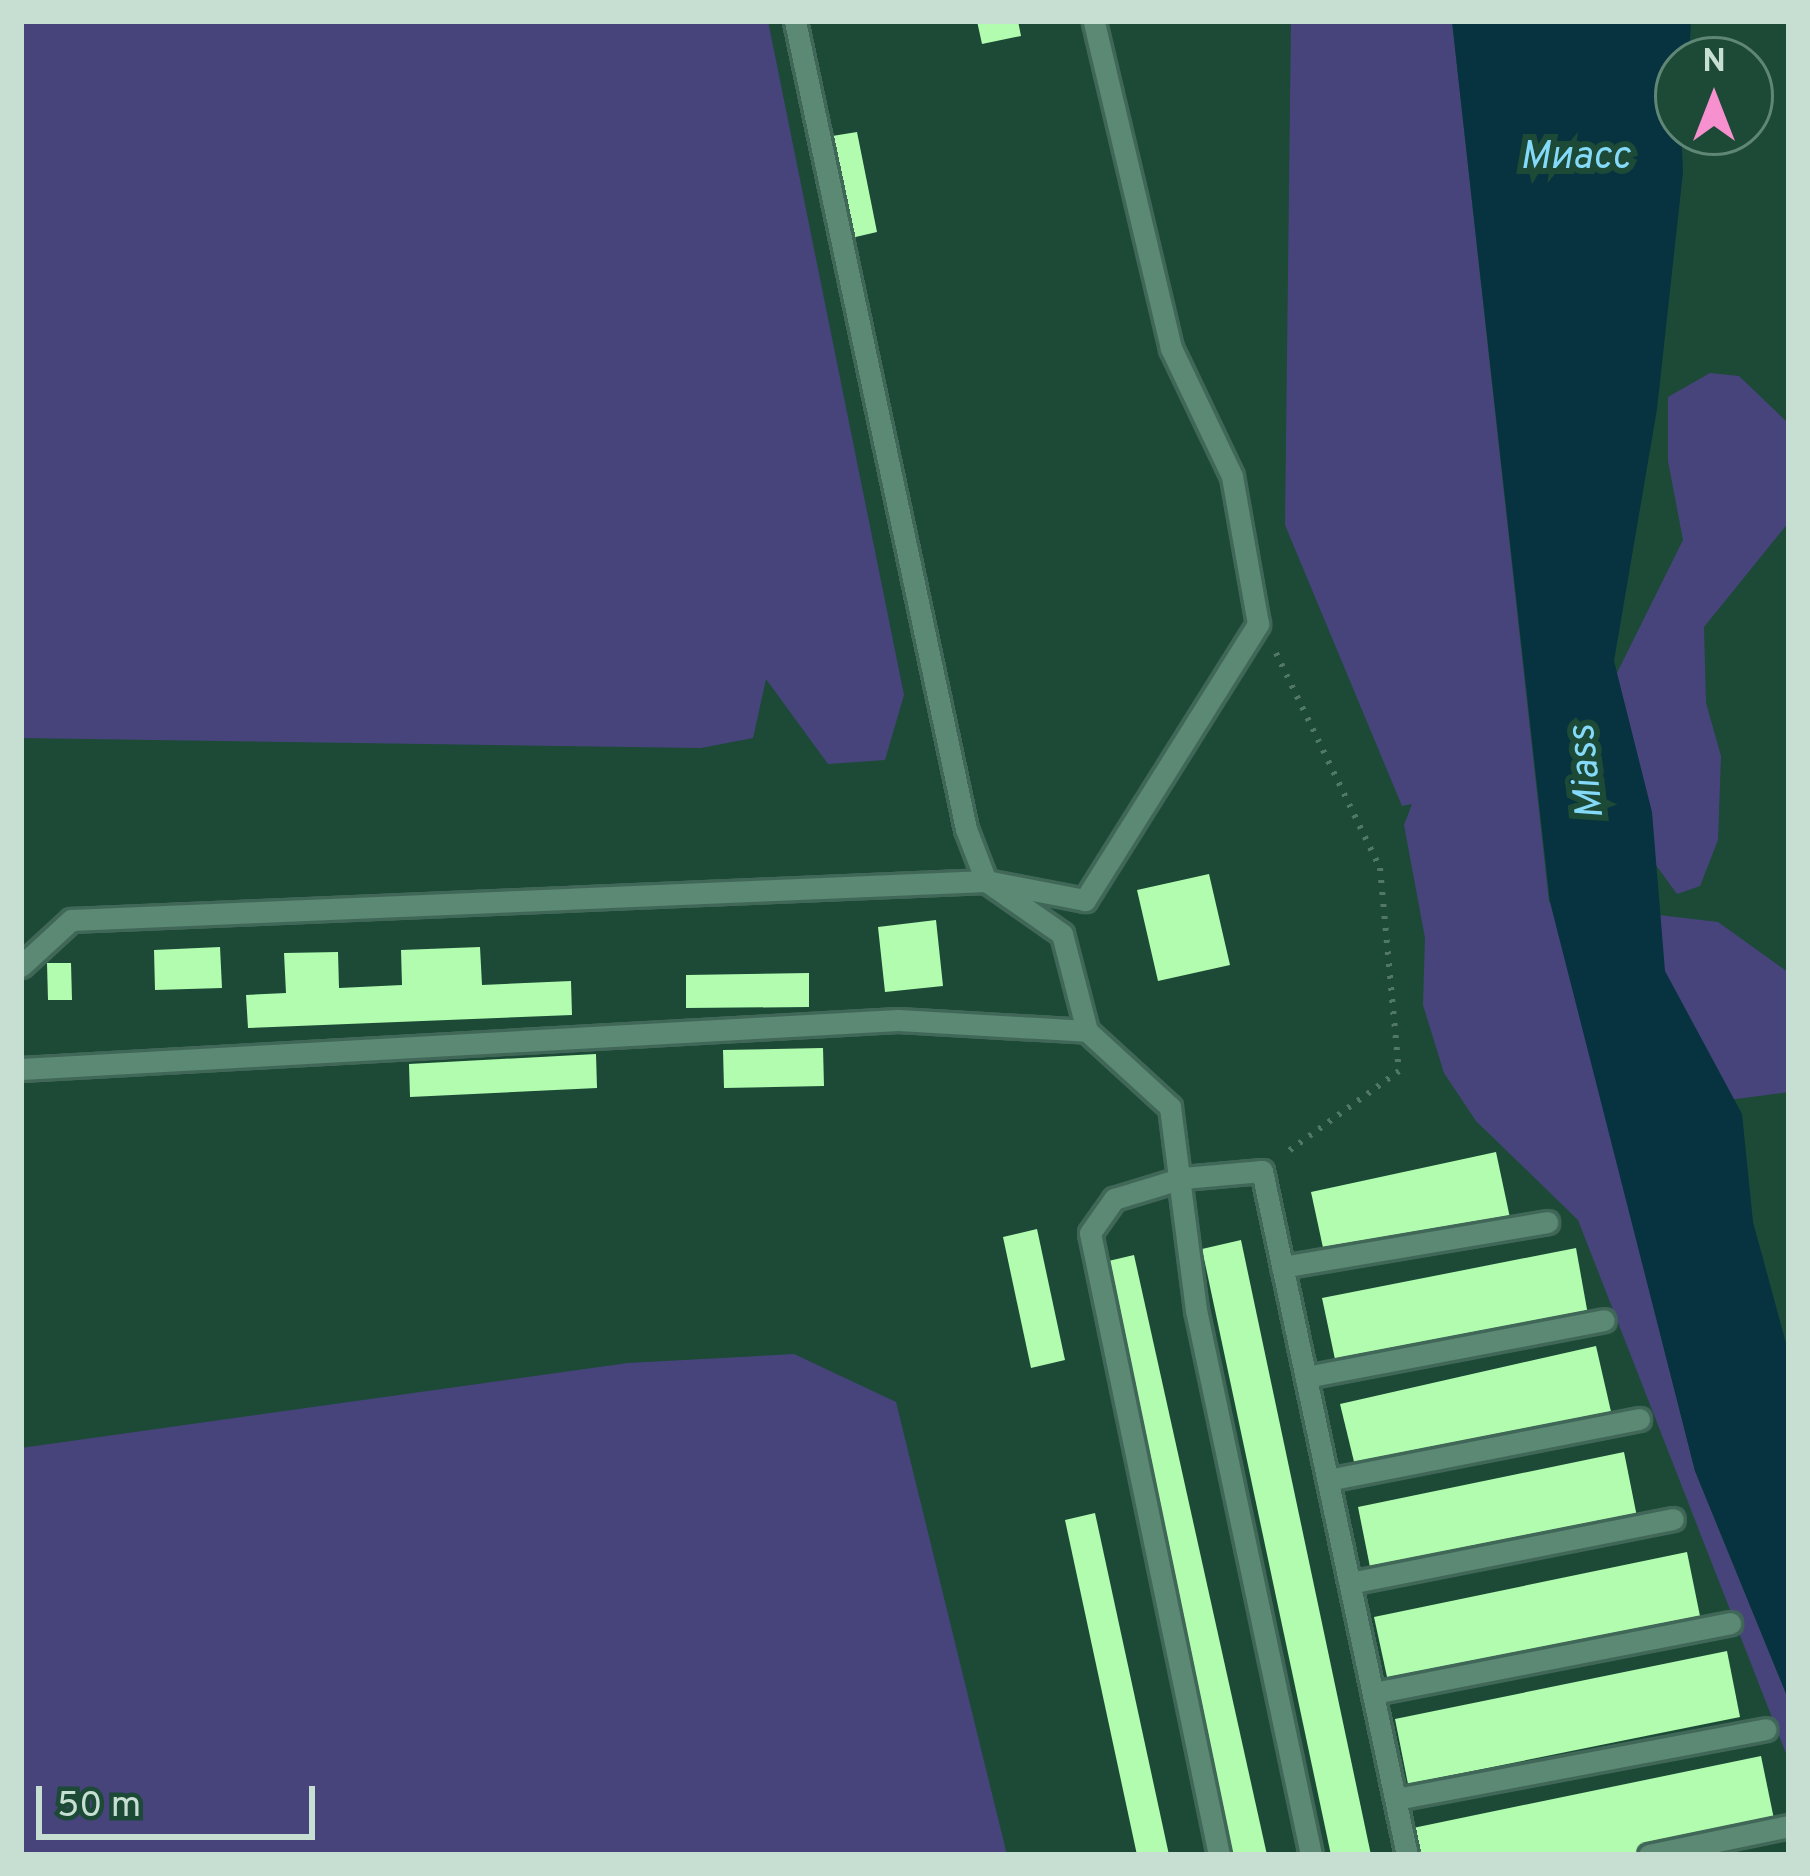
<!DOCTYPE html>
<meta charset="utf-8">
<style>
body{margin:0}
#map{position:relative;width:1810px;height:1876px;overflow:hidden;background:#1c4a37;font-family:Overpass,sans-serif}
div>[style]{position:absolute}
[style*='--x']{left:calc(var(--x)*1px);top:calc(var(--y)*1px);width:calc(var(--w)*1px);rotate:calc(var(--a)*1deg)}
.green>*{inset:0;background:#47447c}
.water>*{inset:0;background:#07323f}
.building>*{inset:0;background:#b2fcb0}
.path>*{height:6px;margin-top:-3px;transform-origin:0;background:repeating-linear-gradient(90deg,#517867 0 3px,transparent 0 12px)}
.roads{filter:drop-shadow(3px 0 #406758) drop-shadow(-3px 0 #406758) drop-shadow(0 3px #406758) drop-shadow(0 -3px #406758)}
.service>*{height:21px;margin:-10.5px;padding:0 10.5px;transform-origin:10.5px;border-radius:10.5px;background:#5b8974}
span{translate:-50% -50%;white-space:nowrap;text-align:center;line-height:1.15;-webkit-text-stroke:12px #1c4a37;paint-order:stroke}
.water-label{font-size:39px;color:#85daf9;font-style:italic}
.frame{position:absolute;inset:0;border:24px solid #c7dfd3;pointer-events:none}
.north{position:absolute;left:1654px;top:36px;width:120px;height:120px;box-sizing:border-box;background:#1c4a37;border:3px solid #608675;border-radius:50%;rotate:0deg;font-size:33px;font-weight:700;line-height:48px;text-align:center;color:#c7dfd3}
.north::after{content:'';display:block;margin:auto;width:42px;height:54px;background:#f790ce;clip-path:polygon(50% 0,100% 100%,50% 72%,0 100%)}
.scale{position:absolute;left:36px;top:1786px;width:279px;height:54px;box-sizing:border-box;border:6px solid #c7dfd3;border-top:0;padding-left:15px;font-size:36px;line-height:42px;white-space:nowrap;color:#c7dfd3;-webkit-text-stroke:9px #1c4a37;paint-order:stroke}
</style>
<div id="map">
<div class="green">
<div style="clip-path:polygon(21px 21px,768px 21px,904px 695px,885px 760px,828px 764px,766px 679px,753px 738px,701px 748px,21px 738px)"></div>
<div style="clip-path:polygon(1291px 21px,1452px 21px,1549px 902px,1718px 922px,1789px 973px,1789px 1092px,1697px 1104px,1620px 1174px,1695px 1471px,1789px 1701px,1789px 1761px,1578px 1220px,1476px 1121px,1444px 1073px,1423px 1005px,1425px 938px,1404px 825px,1412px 804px,1402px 806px,1285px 525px)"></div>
<div style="clip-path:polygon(1710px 373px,1739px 376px,1789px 424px,1789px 522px,1704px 627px,1706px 703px,1721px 756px,1718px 840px,1700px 886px,1677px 894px,1637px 839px,1607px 693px,1683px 540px,1668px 461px,1668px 397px)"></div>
<div style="clip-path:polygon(794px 1354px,896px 1402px,1007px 1855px,21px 1855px,21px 1448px,628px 1363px)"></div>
</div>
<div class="water">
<div style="clip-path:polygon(1452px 21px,1691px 21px,1689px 60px,1678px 60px,1683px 172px,1657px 409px,1614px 661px,1652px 812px,1665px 971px,1742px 1114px,1753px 1222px,1789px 1354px,1789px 1701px,1695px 1471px,1550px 902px)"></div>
</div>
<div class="building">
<div style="clip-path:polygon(977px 21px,1018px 21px,1021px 36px,982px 44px)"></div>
<div style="clip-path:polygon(857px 132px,877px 232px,847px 239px,826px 137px)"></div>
<div style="clip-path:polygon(1209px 874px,1230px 965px,1158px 981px,1137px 890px)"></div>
<div style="clip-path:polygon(936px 920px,943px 986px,885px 992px,878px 927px)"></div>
<div style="clip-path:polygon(220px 947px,222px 988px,155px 990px,154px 950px)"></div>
<div style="clip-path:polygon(480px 947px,482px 985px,571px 981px,572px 1015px,248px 1028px,246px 995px,286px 993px,284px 953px,338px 952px,339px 988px,402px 985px,401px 950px)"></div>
<div style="clip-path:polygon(47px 963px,71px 963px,72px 1000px,48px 1000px)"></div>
<div style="clip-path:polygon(809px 973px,809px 1007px,686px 1008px,686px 975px)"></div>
<div style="clip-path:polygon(823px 1048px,824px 1086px,724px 1088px,723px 1050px)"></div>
<div style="clip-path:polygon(596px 1054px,597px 1088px,410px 1097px,409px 1064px)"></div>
<div style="clip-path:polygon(1496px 1152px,1510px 1218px,1325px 1257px,1311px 1192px)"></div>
<div style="clip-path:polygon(1037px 1229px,1065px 1360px,1031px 1368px,1003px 1237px)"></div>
<div style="clip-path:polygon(1241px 1240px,1371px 1855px,1331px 1855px,1202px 1249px)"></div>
<div style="clip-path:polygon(1576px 1248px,1588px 1315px,1336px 1364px,1322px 1298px)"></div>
<div style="clip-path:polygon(1134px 1255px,1267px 1855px,1230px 1855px,1100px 1263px)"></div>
<div style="clip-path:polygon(1596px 1346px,1612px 1416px,1357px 1474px,1340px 1404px)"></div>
<div style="clip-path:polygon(1624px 1452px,1638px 1522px,1372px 1577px,1358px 1507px)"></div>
<div style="clip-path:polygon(1095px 1513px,1169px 1855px,1137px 1855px,1065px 1520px)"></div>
<div style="clip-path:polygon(1687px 1552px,1701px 1621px,1389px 1686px,1374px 1617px)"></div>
<div style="clip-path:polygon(1727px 1651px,1740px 1717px,1408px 1784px,1395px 1719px)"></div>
<div style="clip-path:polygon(1761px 1756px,1775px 1824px,1627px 1855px,1419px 1855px,1413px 1828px)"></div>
</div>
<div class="path">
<div style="--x:1276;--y:653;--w:239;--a:64.2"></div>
<div style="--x:1380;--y:868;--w:204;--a:84.7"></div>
<div style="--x:1399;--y:1071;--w:143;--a:144.1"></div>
</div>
<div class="roads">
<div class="service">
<div style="--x:795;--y:21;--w:826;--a:78.05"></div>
<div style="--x:966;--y:829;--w:56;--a:69"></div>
<div style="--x:986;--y:881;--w:93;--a:34.9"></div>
<div style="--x:1062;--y:934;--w:100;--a:75.5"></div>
<div style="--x:1087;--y:1031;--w:113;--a:42.5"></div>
<div style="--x:1170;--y:1107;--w:205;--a:82.7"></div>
<div style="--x:1196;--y:1310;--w:557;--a:78.08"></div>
<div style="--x:21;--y:966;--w:68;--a:-42.6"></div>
<div style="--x:71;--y:920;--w:916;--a:-2.44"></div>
<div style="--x:986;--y:881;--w:101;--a:10.9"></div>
<div style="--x:1085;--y:900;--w:326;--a:-57.9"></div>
<div style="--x:1258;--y:624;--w:150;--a:-100"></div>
<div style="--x:1232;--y:476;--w:142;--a:-115.5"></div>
<div style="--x:1171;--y:348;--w:336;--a:-103.3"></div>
<div style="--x:21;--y:1069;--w:878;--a:-3.2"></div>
<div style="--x:898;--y:1020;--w:189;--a:3.3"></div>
<div style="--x:1282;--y:1267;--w:269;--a:-9.6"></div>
<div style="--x:1306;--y:1377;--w:303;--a:-10.8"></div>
<div style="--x:1328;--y:1480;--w:317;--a:-11.1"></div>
<div style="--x:1350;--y:1583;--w:329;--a:-11.2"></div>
<div style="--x:1374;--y:1693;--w:363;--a:-11.1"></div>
<div style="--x:1396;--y:1799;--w:376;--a:-10.7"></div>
<div style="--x:1219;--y:1855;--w:635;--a:-101.72"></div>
<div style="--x:1090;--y:1233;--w:42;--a:-54.8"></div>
<div style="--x:1114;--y:1199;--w:72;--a:-16.9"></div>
<div style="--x:1183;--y:1178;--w:79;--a:-5.1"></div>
<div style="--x:1262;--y:1171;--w:699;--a:78.03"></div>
<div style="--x:1649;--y:1855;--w:143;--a:-11.7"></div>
</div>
</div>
<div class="water-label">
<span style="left:1575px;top:159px">Миасс</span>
<span style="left:1589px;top:772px;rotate:-96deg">Miass</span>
</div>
<div class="frame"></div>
<div class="north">N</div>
<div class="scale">50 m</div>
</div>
